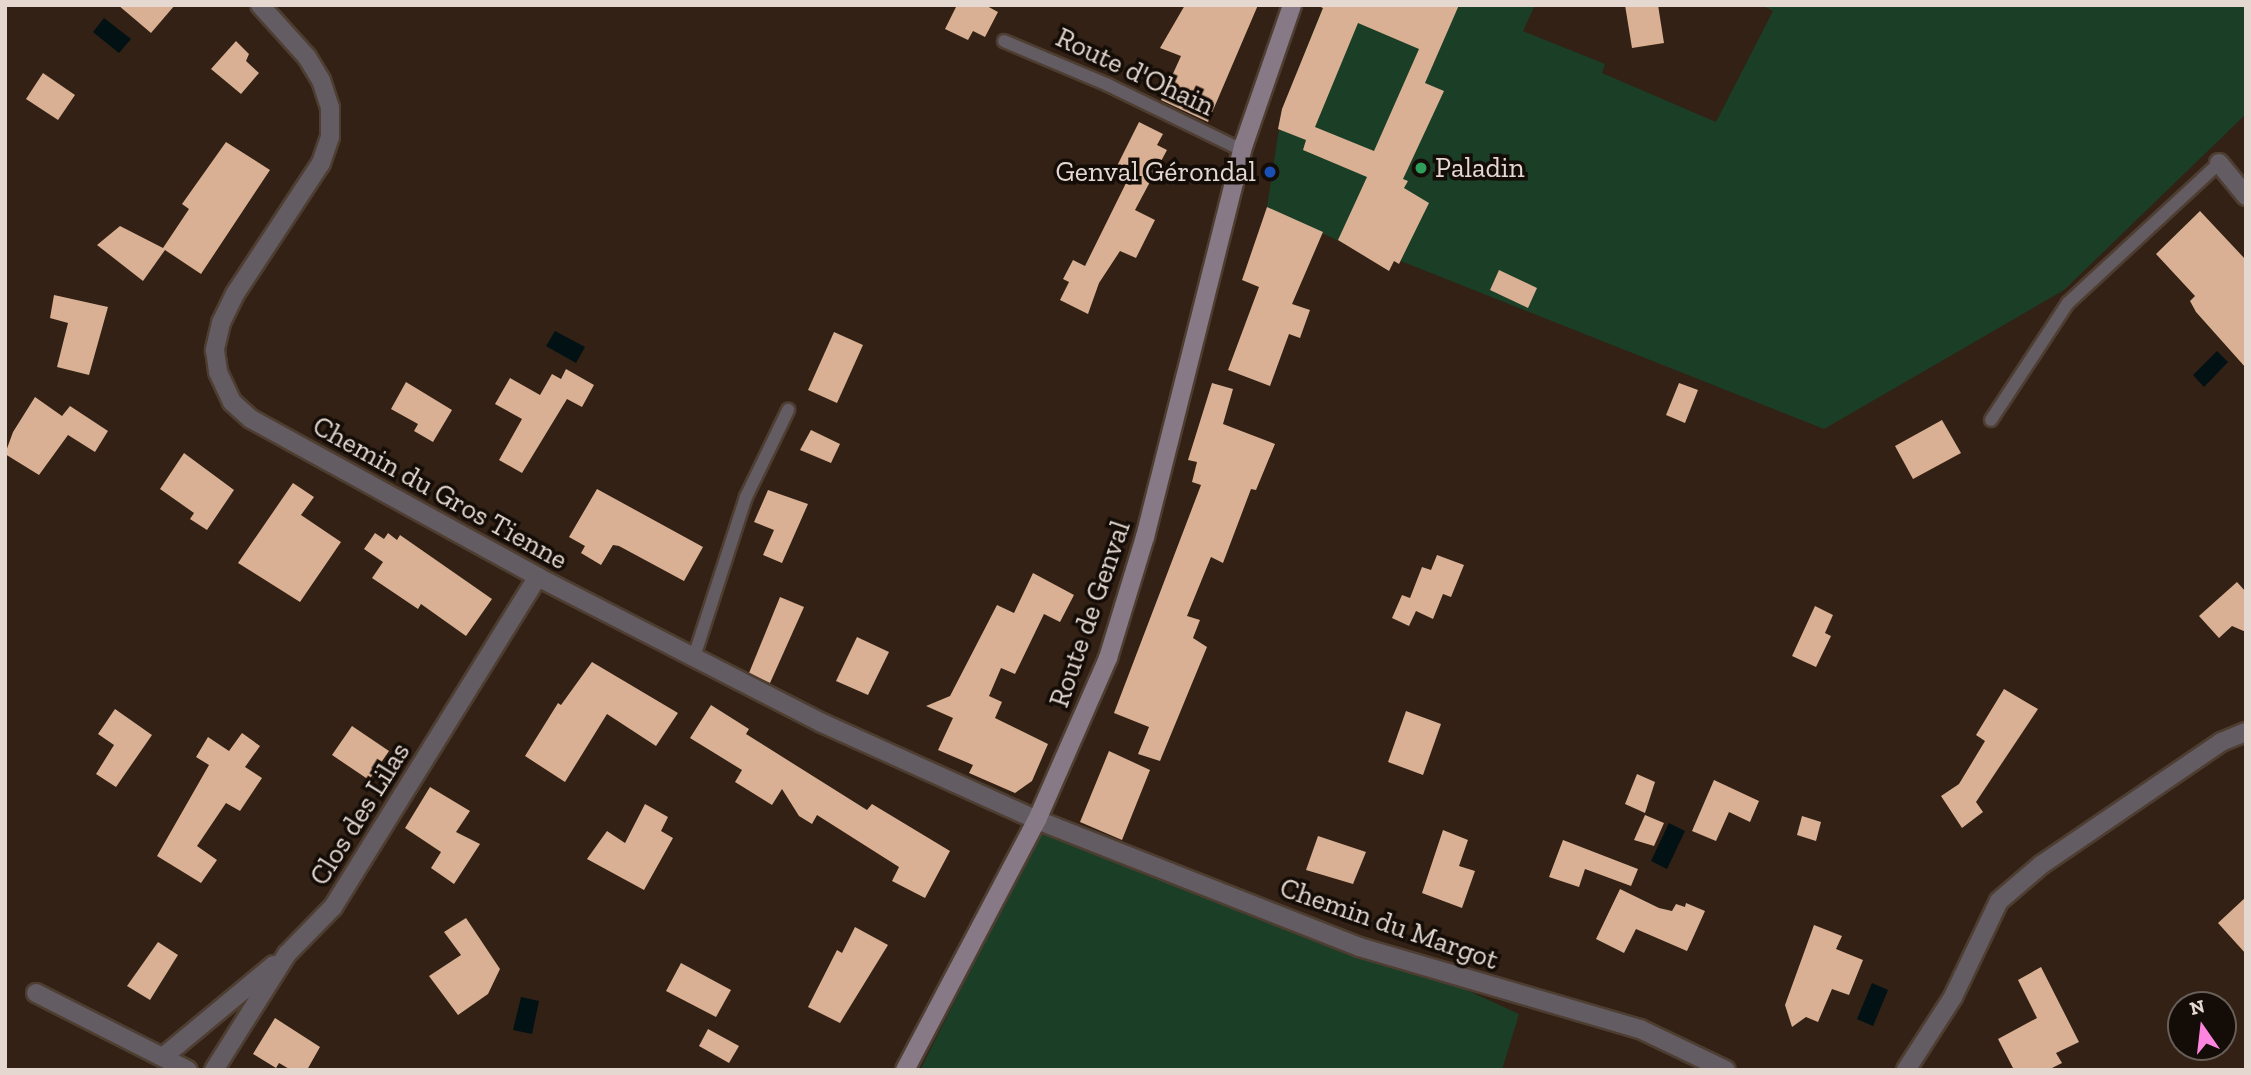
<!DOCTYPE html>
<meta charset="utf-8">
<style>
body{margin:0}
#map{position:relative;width:2251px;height:1075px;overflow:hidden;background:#322114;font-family:"Zilla Slab",serif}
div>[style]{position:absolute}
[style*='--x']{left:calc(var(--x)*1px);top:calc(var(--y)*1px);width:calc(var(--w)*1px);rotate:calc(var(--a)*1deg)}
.green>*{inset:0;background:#1b3e27}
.water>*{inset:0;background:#021114}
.building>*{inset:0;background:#d9b093}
.roads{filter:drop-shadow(2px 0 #4e3e32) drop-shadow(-2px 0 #4e3e32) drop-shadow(0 2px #4e3e32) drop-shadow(0 -2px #4e3e32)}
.service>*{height:12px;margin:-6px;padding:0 6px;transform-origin:6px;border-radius:6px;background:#645c63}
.minor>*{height:18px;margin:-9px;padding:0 9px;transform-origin:9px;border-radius:9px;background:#645c63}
.secondary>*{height:18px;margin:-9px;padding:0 9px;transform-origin:9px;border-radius:9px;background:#877a86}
.dots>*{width:19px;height:19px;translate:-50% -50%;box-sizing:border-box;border:4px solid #140c07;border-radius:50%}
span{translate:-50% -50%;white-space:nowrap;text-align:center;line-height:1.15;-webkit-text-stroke:7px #140c07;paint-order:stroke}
.street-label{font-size:28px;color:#e4d8d0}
.poi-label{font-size:28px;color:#e4d8d0}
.left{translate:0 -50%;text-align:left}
.right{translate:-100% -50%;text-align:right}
.frame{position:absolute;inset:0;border:7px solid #e4d8d0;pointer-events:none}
.north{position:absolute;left:2167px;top:991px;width:70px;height:70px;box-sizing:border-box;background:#140c07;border:2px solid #675e57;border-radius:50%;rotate:346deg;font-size:19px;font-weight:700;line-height:28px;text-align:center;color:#e4d8d0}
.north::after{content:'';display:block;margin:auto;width:24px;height:32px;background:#fe85df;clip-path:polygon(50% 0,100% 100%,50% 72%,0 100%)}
</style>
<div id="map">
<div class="green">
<div style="clip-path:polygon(1324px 5px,1535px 5px,1523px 31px,1605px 64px,1602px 73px,1716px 122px,1773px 11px,1762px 5px,2246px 5px,2246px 114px,2064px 290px,1824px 429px,1368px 248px,1364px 253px,1267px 207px,1282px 109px)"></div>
<div style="clip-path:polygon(1046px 821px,1379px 950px,1519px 1014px,1502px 1070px,920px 1070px)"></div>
</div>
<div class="water">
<div style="clip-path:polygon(104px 18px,131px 39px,119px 53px,93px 32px)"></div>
<div style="clip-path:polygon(555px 331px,585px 347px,576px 363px,546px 346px)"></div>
<div style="clip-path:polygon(2217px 351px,2228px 362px,2204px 387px,2193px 375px)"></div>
<div style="clip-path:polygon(1669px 823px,1685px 831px,1667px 869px,1651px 861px)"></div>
<div style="clip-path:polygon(1872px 983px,1888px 990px,1873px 1026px,1857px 1019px)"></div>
<div style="clip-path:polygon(521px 997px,539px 1001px,532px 1034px,513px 1030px)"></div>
</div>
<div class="building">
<div style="clip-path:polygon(118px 5px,175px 5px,151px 33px)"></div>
<div style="clip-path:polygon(957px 5px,985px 5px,998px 12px,985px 37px,973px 31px,968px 40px,945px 29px)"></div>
<div style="clip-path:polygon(1185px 5px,1258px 5px,1208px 122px,1161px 100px,1181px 56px,1160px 48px)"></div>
<div style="clip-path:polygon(evenodd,1316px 5px,1459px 5px,1425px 83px,1444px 91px,1403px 179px,1408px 181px,1404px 188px,1429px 203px,1399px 264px,1394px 261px,1389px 271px,1338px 240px,1367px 177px,1303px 150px,1306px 140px,1278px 129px,1282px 109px,1323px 8px,1316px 5px,1358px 23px,1419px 49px,1374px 151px,1315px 127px,1358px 23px)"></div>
<div style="clip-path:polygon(1625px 5px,1658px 5px,1664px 43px,1632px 48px)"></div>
<div style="clip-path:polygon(236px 41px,249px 54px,246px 61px,259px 73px,241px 94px,211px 69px)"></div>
<div style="clip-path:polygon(43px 73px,75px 95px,58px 120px,26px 99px)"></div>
<div style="clip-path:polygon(1139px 122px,1163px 134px,1157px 145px,1167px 150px,1135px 210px,1155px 220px,1136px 258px,1120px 251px,1099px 283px,1088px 314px,1060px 300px,1069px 282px,1063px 279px,1073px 260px,1085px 266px,1130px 175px,1116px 168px)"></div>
<div style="clip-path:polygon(226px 142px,270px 170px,201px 274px,165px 250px,143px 281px,97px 245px,120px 226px,163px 248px,189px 209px,182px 204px)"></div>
<div style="clip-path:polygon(1267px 207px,1323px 232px,1292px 304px,1310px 310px,1300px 338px,1289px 334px,1270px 386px,1228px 370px,1259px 287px,1242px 280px)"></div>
<div style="clip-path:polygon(2200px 211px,2246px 260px,2246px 368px,2196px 312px,2190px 301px,2195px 296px,2156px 254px)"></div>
<div style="clip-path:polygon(1499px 270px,1537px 288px,1528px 308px,1490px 290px)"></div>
<div style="clip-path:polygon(54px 295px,108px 307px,89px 375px,57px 367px,68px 323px,50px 318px)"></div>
<div style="clip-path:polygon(834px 332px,863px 345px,837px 403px,808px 390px)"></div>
<div style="clip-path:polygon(566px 369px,594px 385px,582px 407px,567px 399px,522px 473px,499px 460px,522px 419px,495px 404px,510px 378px,540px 395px,552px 374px,561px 379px)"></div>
<div style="clip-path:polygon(406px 382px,452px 410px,433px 442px,414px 431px,418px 424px,391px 409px)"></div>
<div style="clip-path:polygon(1212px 383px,1233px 389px,1223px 424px,1275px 444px,1256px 490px,1251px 489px,1223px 563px,1211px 557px,1187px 616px,1200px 620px,1193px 638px,1207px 647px,1160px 761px,1138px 754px,1149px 727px,1114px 713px,1201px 485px,1192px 482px,1197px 462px,1188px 460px)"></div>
<div style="clip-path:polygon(1679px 383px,1698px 390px,1685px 423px,1666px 415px)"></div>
<div style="clip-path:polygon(35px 397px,62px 416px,70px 406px,108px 431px,95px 452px,68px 435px,39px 475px,5px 454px,13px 432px)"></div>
<div style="clip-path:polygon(1942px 420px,1961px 453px,1913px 479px,1895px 446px)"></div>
<div style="clip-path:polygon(811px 430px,840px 444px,831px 463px,800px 450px)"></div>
<div style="clip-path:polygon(184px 453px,234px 490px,207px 530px,190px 519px,194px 513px,160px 489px)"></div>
<div style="clip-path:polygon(293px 483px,314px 497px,301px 515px,341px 542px,300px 602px,238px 563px)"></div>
<div style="clip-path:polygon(597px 489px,703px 547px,684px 581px,619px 546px,613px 545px,601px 565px,581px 553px,585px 546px,569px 537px)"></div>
<div style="clip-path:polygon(768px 490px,808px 504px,782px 563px,763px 555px,774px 530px,754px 522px)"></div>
<div style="clip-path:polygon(375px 533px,384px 539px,388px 533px,397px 540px,400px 535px,492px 599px,466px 636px,421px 604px,418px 609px,372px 578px,383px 562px,364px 549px)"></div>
<div style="clip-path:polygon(1437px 555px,1464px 565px,1451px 597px,1443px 594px,1433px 619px,1416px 611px,1409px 626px,1392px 618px,1402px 595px,1410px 598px,1422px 567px,1431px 570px)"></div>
<div style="clip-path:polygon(1033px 573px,1074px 595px,1060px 622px,1044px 614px,1015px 674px,1001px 668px,989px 696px,1002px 702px,995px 718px,1048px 744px,1032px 781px,1015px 793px,969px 773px,973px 765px,938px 750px,953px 718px,926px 706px,950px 696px,997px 605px,1014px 613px)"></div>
<div style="clip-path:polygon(2237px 582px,2246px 592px,2246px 632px,2232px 626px,2219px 638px,2199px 616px)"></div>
<div style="clip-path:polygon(780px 597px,804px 607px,770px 683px,749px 673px)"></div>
<div style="clip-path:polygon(1815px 606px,1833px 615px,1825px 633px,1831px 636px,1816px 667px,1792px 656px)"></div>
<div style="clip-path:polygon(857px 637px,889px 652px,868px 695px,836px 681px)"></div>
<div style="clip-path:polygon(592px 662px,678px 713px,656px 746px,607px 714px,565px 782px,525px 756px,558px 703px,561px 705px)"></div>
<div style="clip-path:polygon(2004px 689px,2038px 709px,1976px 802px,1983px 812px,1962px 828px,1941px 796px,1959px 784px,1985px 741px,1976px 735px)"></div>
<div style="clip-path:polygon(711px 705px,749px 729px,746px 734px,867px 810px,872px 804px,950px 851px,925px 898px,892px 881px,899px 867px,817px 815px,812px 824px,799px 816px,782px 789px,772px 805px,735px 782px,742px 770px,690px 738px)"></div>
<div style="clip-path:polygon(115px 709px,152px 735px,116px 787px,96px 774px,114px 745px,98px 734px)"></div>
<div style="clip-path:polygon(1406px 711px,1441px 724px,1423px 775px,1388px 762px)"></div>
<div style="clip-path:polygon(352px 726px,389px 751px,369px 780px,332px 755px)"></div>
<div style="clip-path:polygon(242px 733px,260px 746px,245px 767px,262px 778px,240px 811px,226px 803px,197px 846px,217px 860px,201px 883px,157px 856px,209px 765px,196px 757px,208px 737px,229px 751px)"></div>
<div style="clip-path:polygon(1109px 751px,1150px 770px,1122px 840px,1080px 822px)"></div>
<div style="clip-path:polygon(1637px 774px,1655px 782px,1645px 813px,1625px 804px)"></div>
<div style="clip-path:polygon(1714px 780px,1759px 801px,1750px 822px,1729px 812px,1716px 841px,1692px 831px)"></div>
<div style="clip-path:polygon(430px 787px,470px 811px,456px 832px,480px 844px,454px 884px,431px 868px,441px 852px,405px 828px)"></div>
<div style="clip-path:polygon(645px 804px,668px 817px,661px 831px,673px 838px,644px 890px,587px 859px,607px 831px,625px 843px)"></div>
<div style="clip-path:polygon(1645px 815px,1664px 823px,1654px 846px,1634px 840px)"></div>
<div style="clip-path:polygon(1802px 816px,1821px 822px,1816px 841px,1797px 835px)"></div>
<div style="clip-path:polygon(1443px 830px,1468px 840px,1459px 866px,1475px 871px,1462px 908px,1422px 893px)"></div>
<div style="clip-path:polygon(1318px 836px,1366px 852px,1353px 884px,1306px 870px)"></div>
<div style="clip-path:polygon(1563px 840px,1638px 869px,1631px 886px,1585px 869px,1579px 887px,1549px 877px)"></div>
<div style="clip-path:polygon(1620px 889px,1659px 908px,1672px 911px,1676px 904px,1685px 907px,1686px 903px,1705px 911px,1687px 951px,1636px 929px,1624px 953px,1596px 939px)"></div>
<div style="clip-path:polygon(2246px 897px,2246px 954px,2218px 923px)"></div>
<div style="clip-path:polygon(466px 918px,500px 969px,488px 994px,458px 1015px,429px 976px,461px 955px,444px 932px)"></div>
<div style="clip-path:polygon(1814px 925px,1842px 936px,1836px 949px,1863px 960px,1849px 995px,1832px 989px,1818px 1022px,1806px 1017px,1792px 1027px,1785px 1005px)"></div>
<div style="clip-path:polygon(855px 927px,888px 945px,840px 1023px,808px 1007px,837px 950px,842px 953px)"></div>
<div style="clip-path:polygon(158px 942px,178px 955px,150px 1000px,127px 986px)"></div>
<div style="clip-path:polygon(681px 963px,731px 990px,716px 1017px,666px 991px)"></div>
<div style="clip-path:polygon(2041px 967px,2079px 1042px,2056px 1053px,2062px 1063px,2048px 1070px,2014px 1070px,1998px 1039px,2037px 1018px,2018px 980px)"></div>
<div style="clip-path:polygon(275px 1018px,320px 1047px,307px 1070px,291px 1070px,279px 1063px,276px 1068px,253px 1054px)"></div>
<div style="clip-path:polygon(708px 1029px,739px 1046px,729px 1063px,699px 1046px)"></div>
</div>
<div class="roads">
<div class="service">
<div style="--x:1004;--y:41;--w:113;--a:22.9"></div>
<div style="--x:1108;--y:85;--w:151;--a:25.9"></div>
<div style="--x:1991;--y:420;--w:140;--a:-56.7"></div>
<div style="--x:2068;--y:303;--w:206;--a:-42.8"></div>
<div style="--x:694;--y:657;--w:168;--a:-72"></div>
<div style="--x:746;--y:497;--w:97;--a:-64.2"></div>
</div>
<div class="minor">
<div style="--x:260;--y:5;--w:70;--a:47.9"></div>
<div style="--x:307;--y:57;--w:27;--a:59"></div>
<div style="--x:321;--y:80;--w:29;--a:72"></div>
<div style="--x:330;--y:108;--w:29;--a:90"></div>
<div style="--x:330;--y:137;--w:28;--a:109"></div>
<div style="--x:321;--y:163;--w:157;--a:123.3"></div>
<div style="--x:235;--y:294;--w:32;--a:116"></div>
<div style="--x:221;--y:323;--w:28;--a:103"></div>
<div style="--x:215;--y:350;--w:22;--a:82"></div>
<div style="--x:218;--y:372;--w:33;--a:65"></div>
<div style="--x:232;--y:402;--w:25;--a:42"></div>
<div style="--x:251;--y:419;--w:328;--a:28.8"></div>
<div style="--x:538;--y:577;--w:319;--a:27.2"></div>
<div style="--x:822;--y:723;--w:236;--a:24.3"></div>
<div style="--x:1037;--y:820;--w:346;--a:21.5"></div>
<div style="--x:1359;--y:947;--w:293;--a:16.3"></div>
<div style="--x:1640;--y:1029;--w:95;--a:25.5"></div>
<div style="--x:2219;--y:163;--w:43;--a:50.7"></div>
<div style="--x:36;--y:993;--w:170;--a:26.9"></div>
<div style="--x:163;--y:1057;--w:144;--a:-39.7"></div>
<div style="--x:214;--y:1070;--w:137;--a:-57.8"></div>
<div style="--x:287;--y:954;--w:66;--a:-45.6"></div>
<div style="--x:333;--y:907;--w:388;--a:-58.2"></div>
<div style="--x:1906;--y:1070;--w:87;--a:-57.2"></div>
<div style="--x:1953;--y:997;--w:106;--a:-64.4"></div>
<div style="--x:1999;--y:901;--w:55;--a:-40.6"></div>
<div style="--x:2041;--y:865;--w:218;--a:-34.3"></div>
<div style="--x:2221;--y:742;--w:27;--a:-22"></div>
</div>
<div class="secondary">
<div style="--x:905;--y:1070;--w:283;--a:-62.2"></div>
<div style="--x:1037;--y:820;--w:177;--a:-66.3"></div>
<div style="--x:1108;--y:658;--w:127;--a:-73"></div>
<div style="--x:1145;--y:537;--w:405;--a:-75.9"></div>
<div style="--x:1244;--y:144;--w:147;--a:-70.9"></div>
</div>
</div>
<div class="dots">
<div style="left:1421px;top:168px;background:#2e9e5b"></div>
<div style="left:1270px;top:172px;background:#1a4fb4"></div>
</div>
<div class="street-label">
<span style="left:1135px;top:72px;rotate:25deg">Route d'Ohain</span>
<span style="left:440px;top:493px;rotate:29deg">Chemin du Gros Tienne</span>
<span style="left:1090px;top:614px;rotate:-71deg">Route de Genval</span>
<span style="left:360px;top:814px;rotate:-58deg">Clos des Lilas</span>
<span style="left:1389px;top:924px;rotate:19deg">Chemin du Margot</span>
</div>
<div class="poi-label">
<span class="left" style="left:1435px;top:168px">Paladin</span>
<span class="right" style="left:1256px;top:172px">Genval Gérondal</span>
</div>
<div class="frame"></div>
<div class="north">N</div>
</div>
